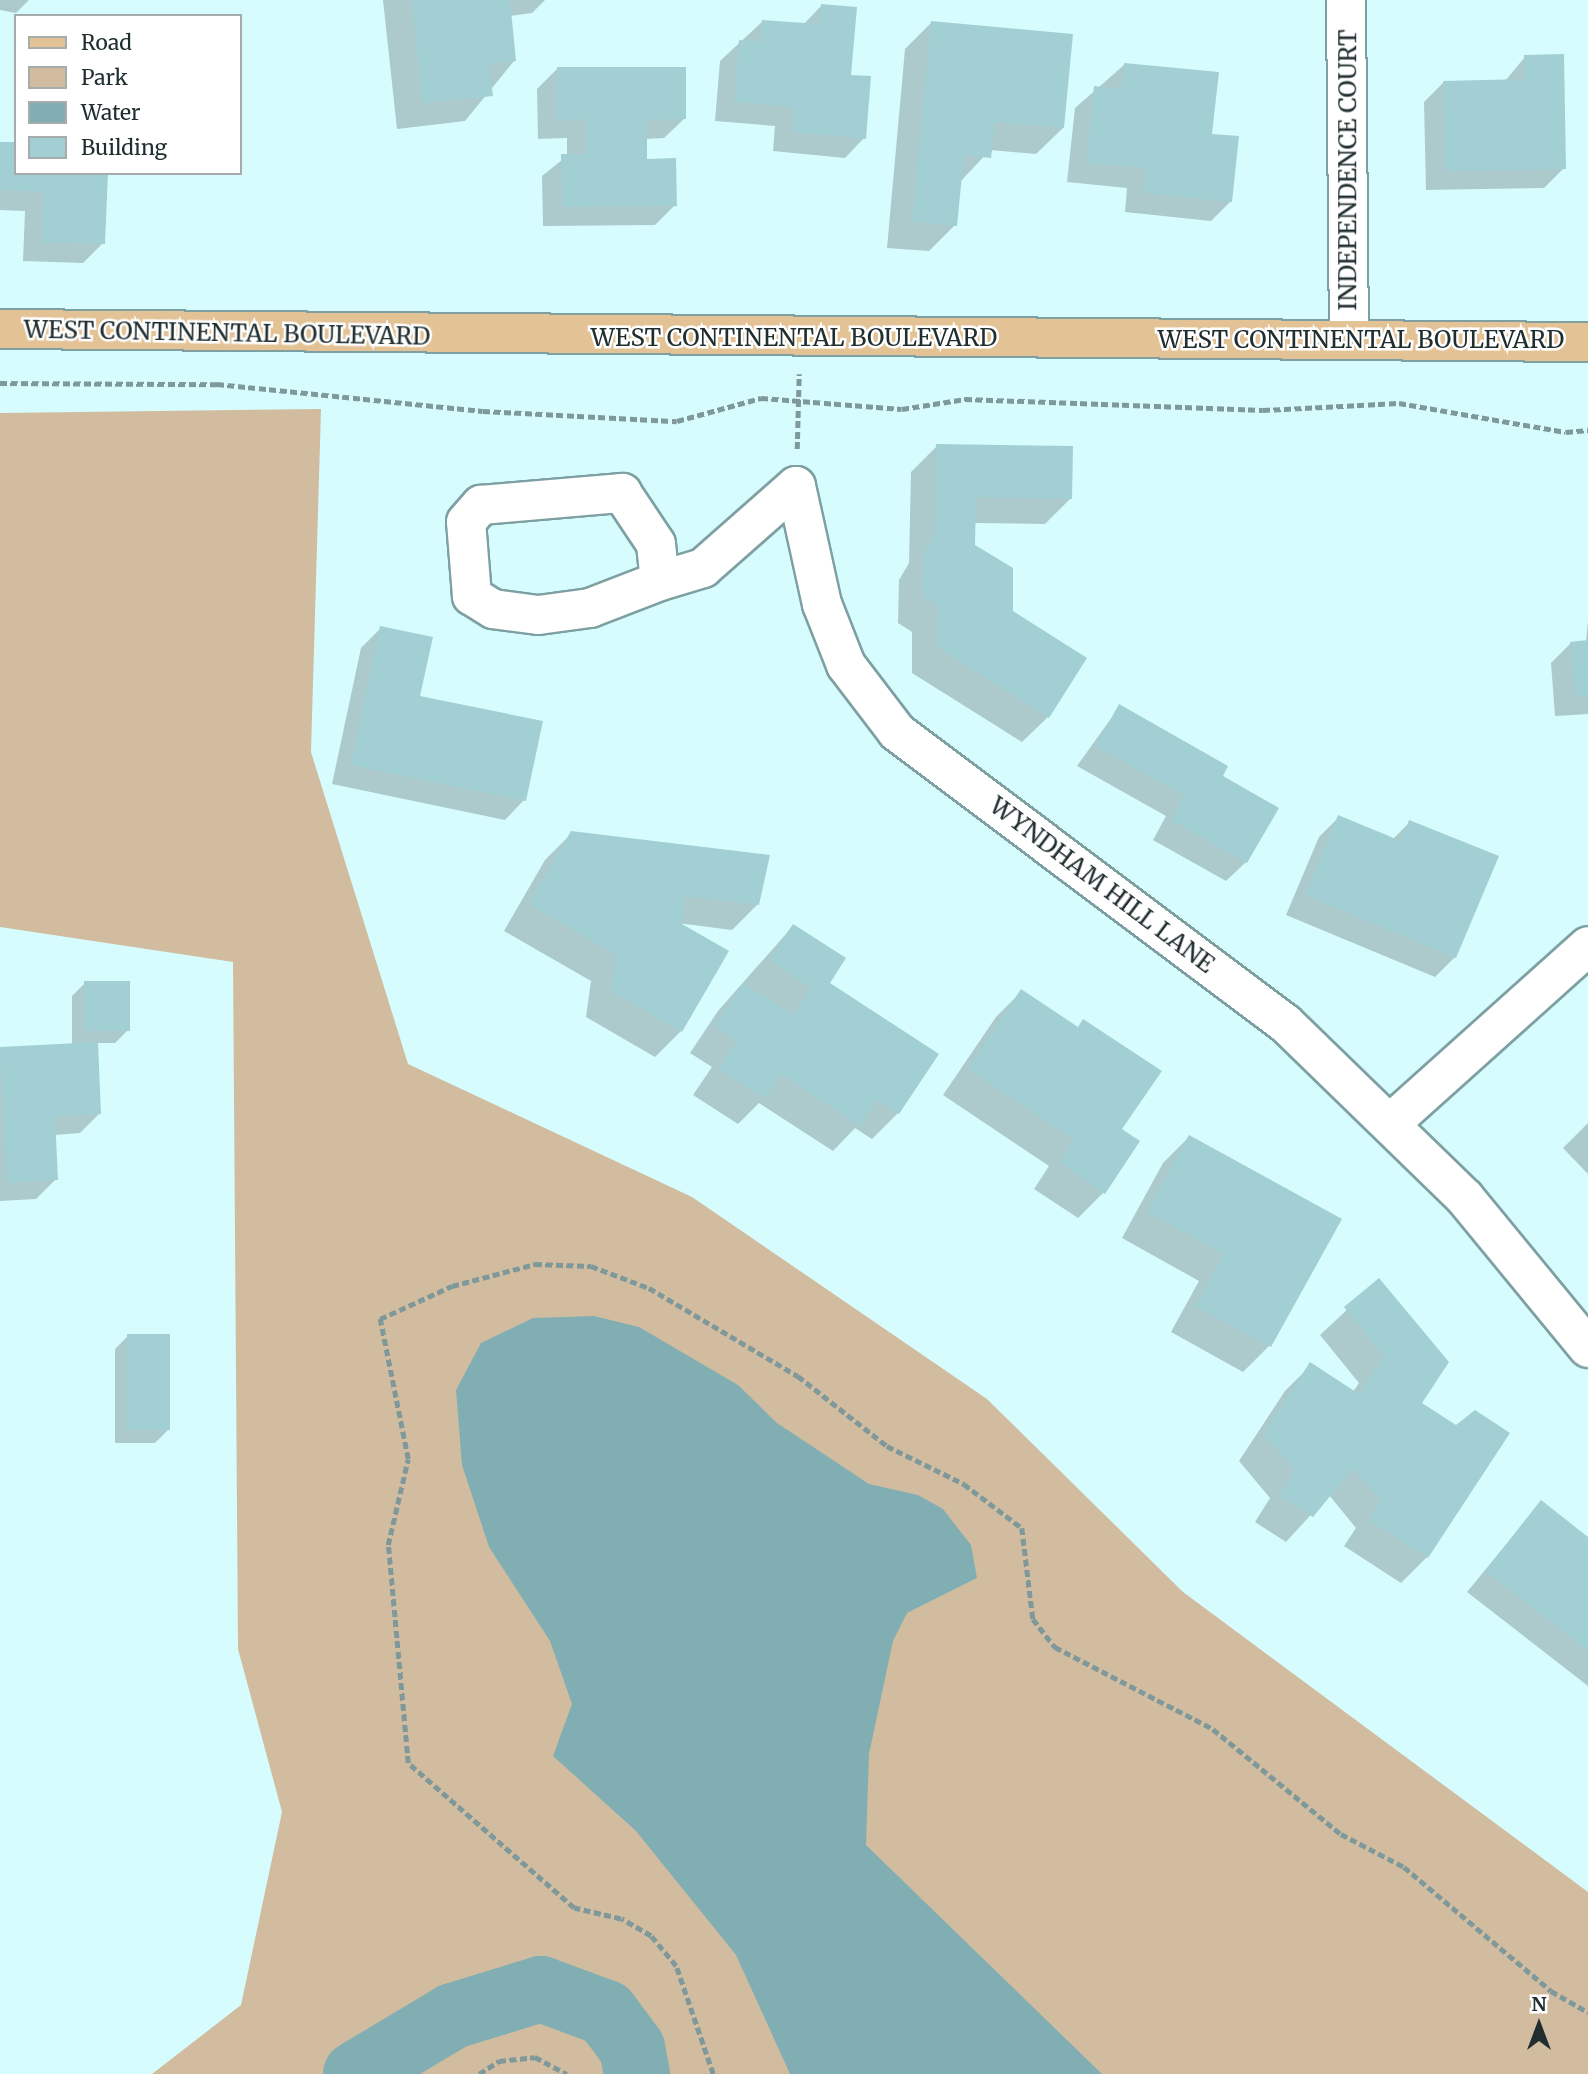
<!DOCTYPE html>
<style>
body{margin:0}
#map{position:relative;width:1588px;height:2074px;overflow:hidden;background:#d7fcfe;font-family:Merriweather,serif}
div>[style]{position:absolute}
[style*='--x']{left:calc(var(--x)*1px);top:calc(var(--y)*1px);width:calc(var(--w)*1px);rotate:calc(var(--a)*1deg)}
.green>*{inset:0;background:#d2bca0}
.water>*{inset:0;background:#81aeb2}
.shadow>*{inset:0;background:#0003}
.river>*{height:66px;margin:-33px;padding:0 33px;transform-origin:33px;border-radius:33px;background:#81aeb2}
.building>*{inset:0;background:#a2cfd3}
.path>*{height:4.5px;margin-top:-2.25px;transform-origin:0;background:repeating-linear-gradient(90deg,#7f989a 0 7px,transparent 0 10.5px)}
.roads{filter:drop-shadow(2px 0 #7ea0a3) drop-shadow(-2px 0 #7ea0a3) drop-shadow(0 2px #7ea0a3) drop-shadow(0 -2px #7ea0a3)}
.minor>*{height:38px;margin:-19px;padding:0 19px;transform-origin:19px;border-radius:19px;background:#fff}
.major>*{height:38px;margin:-19px;padding:0 19px;transform-origin:19px;border-radius:19px;background:#e3c295}
span{translate:-50% -50%;white-space:nowrap;text-align:center;line-height:1.15;-webkit-text-stroke:5px #fff;paint-order:stroke}
.street-label{font-size:24px;color:#202e2f}
.legend{position:absolute;left:14px;top:14px;width:228px;height:161px;box-sizing:border-box;background:#fff;border:2px solid #a6abac;margin:0;padding:9px 12px;list-style:none;font-size:21px;color:#202e2f}
.legend li{display:flex;align-items:center;gap:14px;height:35px}
.legend b{width:35px;border:2px solid #a6abac}
.north{position:absolute;left:1504px;top:1990px;width:70px;height:70px;-webkit-text-stroke:5px #fff;paint-order:stroke;rotate:0deg;font-size:19px;font-weight:700;line-height:28px;text-align:center;color:#202e2f}
.north::after{content:'';display:block;margin:auto;width:24px;height:32px;background:#202e2f;clip-path:polygon(50% 0,100% 100%,50% 72%,0 100%)}
</style>
<div id="map">
<div class="green">
<div style="clip-path:polygon(321px 409px,311px 752px,408px 1064px,692px 1197px,987px 1399px,1183px 1592px,1588px 1892px,1588px 2074px,152px 2074px,241px 2005px,282px 1812px,238px 1649px,233px 962px,0 927px,0 413px)"></div>
</div>
<div class="water">
<div style="clip-path:polygon(594px 1316px,639px 1327px,738px 1385px,777px 1423px,869px 1484px,918px 1495px,943px 1509px,971px 1545px,977px 1578px,907px 1613px,893px 1641px,869px 1754px,866px 1845px,1102px 2074px,790px 2074px,736px 1955px,636px 1831px,553px 1756px,572px 1704px,550px 1641px,489px 1547px,462px 1465px,456px 1390px,481px 1343px,533px 1318px)"></div>
</div>
<div class="shadow">
<div style="clip-path:polygon(0 0,29px 0,16px 13px,0 10px)"></div>
<div style="clip-path:polygon(383px 0,545px 0,532px 13px,510px 16px,514px 61px,465px 121px,397px 129px)"></div>
<div style="clip-path:polygon(822px 5px,864px 138px,845px 158px,773px 151px,775px 126px,715px 121px,720px 61px,763px 21px,803px 25px)"></div>
<div style="clip-path:polygon(931px 23px,1063px 128px,1036px 154px,990px 150px,959px 183px,955px 225px,929px 251px,887px 248px,905px 49px)"></div>
<div style="clip-path:polygon(1525px 57px,1564px 168px,1544px 188px,1426px 190px,1424px 102px,1444px 82px,1505px 81px)"></div>
<div style="clip-path:polygon(1124px 65px,1210px 136px,1231px 201px,1211px 221px,1125px 212px,1127px 188px,1067px 182px,1075px 108px)"></div>
<div style="clip-path:polygon(557px 69px,684px 119px,664px 138px,645px 139px,646px 161px,675px 205px,655px 225px,543px 226px,542px 176px,567px 156px,567px 138px,538px 139px,537px 89px)"></div>
<div style="clip-path:polygon(0 143px,16px 173px,107px 173px,103px 243px,83px 263px,23px 261px,25px 211px,0 210px)"></div>
<div style="clip-path:polygon(937px 446px,1071px 498px,1045px 524px,974px 523px,974px 545px,1011px 612px,1048px 717px,1022px 742px,912px 673px,912px 632px,898px 623px,899px 580px,909px 563px,911px 472px)"></div>
<div style="clip-path:polygon(1588px 621px,1588px 714px,1555px 716px,1551px 663px,1571px 643px,1586px 642px)"></div>
<div style="clip-path:polygon(381px 628px,418px 697px,524px 800px,505px 820px,332px 784px,361px 648px)"></div>
<div style="clip-path:polygon(1120px 706px,1220px 776px,1246px 862px,1226px 881px,1153px 840px,1166px 816px,1077px 766px)"></div>
<div style="clip-path:polygon(1339px 817px,1393px 839px,1410px 822px,1455px 957px,1435px 977px,1286px 915px,1319px 837px)"></div>
<div style="clip-path:polygon(572px 833px,758px 904px,732px 930px,677px 923px,681px 1031px,655px 1057px,586px 1017px,591px 981px,504px 931px,545px 860px)"></div>
<div style="clip-path:polygon(793px 926px,898px 1113px,872px 1139px,855px 1128px,833px 1151px,759px 1103px,738px 1124px,693px 1095px,712px 1067px,690px 1053px,718px 1011px)"></div>
<div style="clip-path:polygon(85px 983px,128px 1030px,115px 1043px,96px 1043px,100px 1113px,80px 1133px,54px 1135px,56px 1179px,36px 1199px,0 1201px,0 1050px,72px 1046px,72px 996px)"></div>
<div style="clip-path:polygon(1022px 991px,1077px 1028px,1084px 1021px,1120px 1130px,1104px 1192px,1078px 1218px,1034px 1189px,1049px 1166px,943px 1095px,996px 1017px)"></div>
<div style="clip-path:polygon(1588px 1123px,1588px 1174px,1563px 1148px)"></div>
<div style="clip-path:polygon(1189px 1137px,1339px 1219px,1269px 1346px,1243px 1372px,1171px 1332px,1199px 1281px,1122px 1238px,1163px 1163px)"></div>
<div style="clip-path:polygon(1379px 1280px,1420px 1404px,1456px 1428px,1427px 1557px,1401px 1583px,1344px 1546px,1356px 1528px,1329px 1495px,1286px 1542px,1255px 1522px,1270px 1498px,1239px 1461px,1285px 1391px,1311px 1365px,1353px 1392px,1359px 1383px,1320px 1335px)"></div>
<div style="clip-path:polygon(128px 1336px,168px 1430px,155px 1443px,115px 1443px,115px 1349px)"></div>
<div style="clip-path:polygon(1541px 1502px,1588px 1539px,1588px 1686px,1467px 1592px)"></div>
</div>
<div class="river">
<div style="--x:356;--y:2074;--w:113;--a:-30.9"></div>
<div style="--x:453;--y:2016;--w:92;--a:-17.1"></div>
<div style="--x:541;--y:1989;--w:69;--a:20.3"></div>
<div style="--x:606;--y:2013;--w:44;--a:53.4"></div>
<div style="--x:632;--y:2048;--w:26;--a:79"></div>
</div>
<div class="building">
<div style="clip-path:polygon(412px 0,510px 0,516px 61px,489px 64px,493px 96px,422px 103px)"></div>
<div style="clip-path:polygon(821px 4px,857px 7px,851px 75px,871px 76px,866px 139px,792px 132px,794px 107px,734px 102px,739px 40px,760px 42px,762px 20px,819px 24px)"></div>
<div style="clip-path:polygon(931px 21px,1073px 34px,1064px 128px,995px 122px,991px 158px,964px 155px,957px 226px,912px 222px)"></div>
<div style="clip-path:polygon(1564px 54px,1566px 169px,1445px 171px,1443px 81px,1525px 79px,1524px 55px)"></div>
<div style="clip-path:polygon(1124px 63px,1219px 72px,1212px 134px,1239px 136px,1232px 202px,1144px 193px,1146px 168px,1086px 163px,1094px 86px,1121px 89px)"></div>
<div style="clip-path:polygon(557px 67px,686px 67px,686px 119px,647px 120px,647px 159px,676px 158px,677px 206px,562px 207px,561px 154px,586px 154px,586px 119px,557px 120px)"></div>
<div style="clip-path:polygon(0 142px,16px 142px,16px 173px,108px 173px,105px 244px,42px 242px,44px 192px,0 190px)"></div>
<div style="clip-path:polygon(936px 444px,1073px 446px,1072px 499px,976px 497px,975px 545px,1013px 568px,1013px 611px,1087px 658px,1049px 718px,937px 647px,938px 606px,923px 596px,924px 552px,935px 535px)"></div>
<div style="clip-path:polygon(380px 626px,433px 637px,420px 696px,543px 721px,526px 801px,351px 765px)"></div>
<div style="clip-path:polygon(1588px 640px,1588px 696px,1575px 697px,1570px 642px)"></div>
<div style="clip-path:polygon(1119px 704px,1228px 766px,1223px 776px,1279px 808px,1247px 863px,1171px 820px,1184px 796px,1096px 746px)"></div>
<div style="clip-path:polygon(1338px 815px,1401px 841px,1409px 820px,1499px 856px,1456px 958px,1305px 895px)"></div>
<div style="clip-path:polygon(571px 831px,770px 855px,759px 905px,685px 896px,682px 924px,729px 951px,682px 1032px,611px 991px,616px 955px,529px 904px)"></div>
<div style="clip-path:polygon(793px 924px,846px 958px,830px 983px,939px 1054px,899px 1114px,877px 1100px,860px 1126px,781px 1074px,765px 1099px,718px 1069px,737px 1041px,714px 1026px,743px 983px,793px 1015px,811px 988px,769px 960px)"></div>
<div style="clip-path:polygon(84px 981px,130px 981px,130px 1031px,84px 1031px)"></div>
<div style="clip-path:polygon(1021px 989px,1078px 1027px,1083px 1019px,1162px 1071px,1122px 1129px,1140px 1141px,1105px 1194px,1059px 1162px,1074px 1140px,968px 1069px)"></div>
<div style="clip-path:polygon(98px 1042px,101px 1114px,55px 1116px,58px 1180px,7px 1183px,0 1047px)"></div>
<div style="clip-path:polygon(1189px 1135px,1342px 1219px,1271px 1347px,1195px 1306px,1224px 1254px,1147px 1212px)"></div>
<div style="clip-path:polygon(1379px 1278px,1449px 1362px,1422px 1403px,1456px 1425px,1475px 1410px,1510px 1433px,1428px 1558px,1369px 1520px,1381px 1501px,1353px 1468px,1313px 1517px,1279px 1496px,1295px 1471px,1264px 1434px,1310px 1362px,1359px 1394px,1384px 1356px,1344px 1307px)"></div>
<div style="clip-path:polygon(127px 1334px,170px 1334px,170px 1430px,127px 1430px)"></div>
<div style="clip-path:polygon(1541px 1500px,1588px 1537px,1588px 1651px,1485px 1571px)"></div>
</div>
<div class="path">
<div style="--x:0;--y:383;--w:217;--a:0.3"></div>
<div style="--x:217;--y:384;--w:267;--a:5.8"></div>
<div style="--x:483;--y:411;--w:194;--a:3"></div>
<div style="--x:677;--y:421;--w:87;--a:-15.3"></div>
<div style="--x:761;--y:398;--w:141;--a:4.5"></div>
<div style="--x:902;--y:409;--w:64;--a:-9"></div>
<div style="--x:965;--y:399;--w:298;--a:2.1"></div>
<div style="--x:1263;--y:410;--w:136;--a:-2.9"></div>
<div style="--x:1399;--y:403;--w:169;--a:9.9"></div>
<div style="--x:1566;--y:432;--w:22;--a:-5"></div>
<div style="--x:797;--y:449;--w:75;--a:-88.5"></div>
<div style="--x:479;--y:2074;--w:24;--a:-33"></div>
<div style="--x:499;--y:2061;--w:36;--a:-6"></div>
<div style="--x:535;--y:2057;--w:36;--a:28"></div>
<div style="--x:713;--y:2074;--w:114;--a:-108.9"></div>
<div style="--x:676;--y:1966;--w:39;--a:-130"></div>
<div style="--x:651;--y:1936;--w:34;--a:-150"></div>
<div style="--x:621;--y:1919;--w:48;--a:-166.8"></div>
<div style="--x:574;--y:1908;--w:220;--a:-138.9"></div>
<div style="--x:408;--y:1763;--w:219;--a:-95.2"></div>
<div style="--x:388;--y:1545;--w:88;--a:-76.9"></div>
<div style="--x:408;--y:1459;--w:143;--a:-101.3"></div>
<div style="--x:380;--y:1319;--w:79;--a:-24.6"></div>
<div style="--x:452;--y:1286;--w:86;--a:-14.8"></div>
<div style="--x:535;--y:1264;--w:56;--a:2"></div>
<div style="--x:591;--y:1266;--w:62;--a:20.8"></div>
<div style="--x:649;--y:1288;--w:173;--a:30.6"></div>
<div style="--x:798;--y:1376;--w:113;--a:38.2"></div>
<div style="--x:887;--y:1446;--w:86;--a:26.3"></div>
<div style="--x:964;--y:1484;--w:73;--a:37.2"></div>
<div style="--x:1022;--y:1528;--w:92;--a:83.1"></div>
<div style="--x:1033;--y:1619;--w:36;--a:52"></div>
<div style="--x:1055;--y:1647;--w:178;--a:27.4"></div>
<div style="--x:1213;--y:1729;--w:166;--a:39.4"></div>
<div style="--x:1341;--y:1834;--w:71;--a:27.6"></div>
<div style="--x:1404;--y:1867;--w:192;--a:40.1"></div>
<div style="--x:1551;--y:1991;--w:43;--a:29.6"></div>
</div>
<div class="roads">
<div class="minor">
<div style="--x:1346;--y:0;--w:340;--a:89.5"></div>
<div style="--x:796;--y:486;--w:121;--a:77.6"></div>
<div style="--x:822;--y:604;--w:66;--a:68.5"></div>
<div style="--x:846;--y:665;--w:84;--a:52.7"></div>
<div style="--x:897;--y:732;--w:485;--a:36.9"></div>
<div style="--x:1285;--y:1023;--w:251;--a:44.2"></div>
<div style="--x:1465;--y:1198;--w:194;--a:50.6"></div>
<div style="--x:622;--y:493;--w:61;--a:56.3"></div>
<div style="--x:656;--y:544;--w:37;--a:84"></div>
<div style="--x:660;--y:581;--w:75;--a:158.9"></div>
<div style="--x:590;--y:608;--w:52;--a:172.3"></div>
<div style="--x:538;--y:615;--w:45;--a:-172.4"></div>
<div style="--x:493;--y:609;--w:25;--a:-148"></div>
<div style="--x:472;--y:596;--w:74;--a:-94.6"></div>
<div style="--x:466;--y:522;--w:23;--a:-49"></div>
<div style="--x:481;--y:505;--w:142;--a:-4.9"></div>
<div style="--x:660;--y:581;--w:45;--a:-16.8"></div>
<div style="--x:703;--y:568;--w:124;--a:-41.4"></div>
<div style="--x:1392;--y:1122;--w:263;--a:-41.9"></div>
</div>
<div class="major">
<div style="--x:0;--y:329;--w:1588;--a:0.47"></div>
</div>
</div>
<div class="street-label">
<span style="left:1348px;top:170px;rotate:-90deg">INDEPENDENCE COURT</span>
<span style="left:227px;top:333px;rotate:1deg">WEST CONTINENTAL BOULEVARD</span>
<span style="left:794px;top:338px">WEST CONTINENTAL BOULEVARD</span>
<span style="left:1361px;top:340px">WEST CONTINENTAL BOULEVARD</span>
<span style="left:1102px;top:885px;rotate:37deg">WYNDHAM HILL LANE</span>
</div>
<ul class="legend">
<li><b style="height:9px;background:#e3c295"></b>Road</li>
<li><b style="height:19px;background:#d2bca0"></b>Park</li>
<li><b style="height:19px;background:#81aeb2"></b>Water</li>
<li><b style="height:19px;background:#a2cfd3"></b>Building</li>
</ul>
<div class="north">N</div>
</div>
